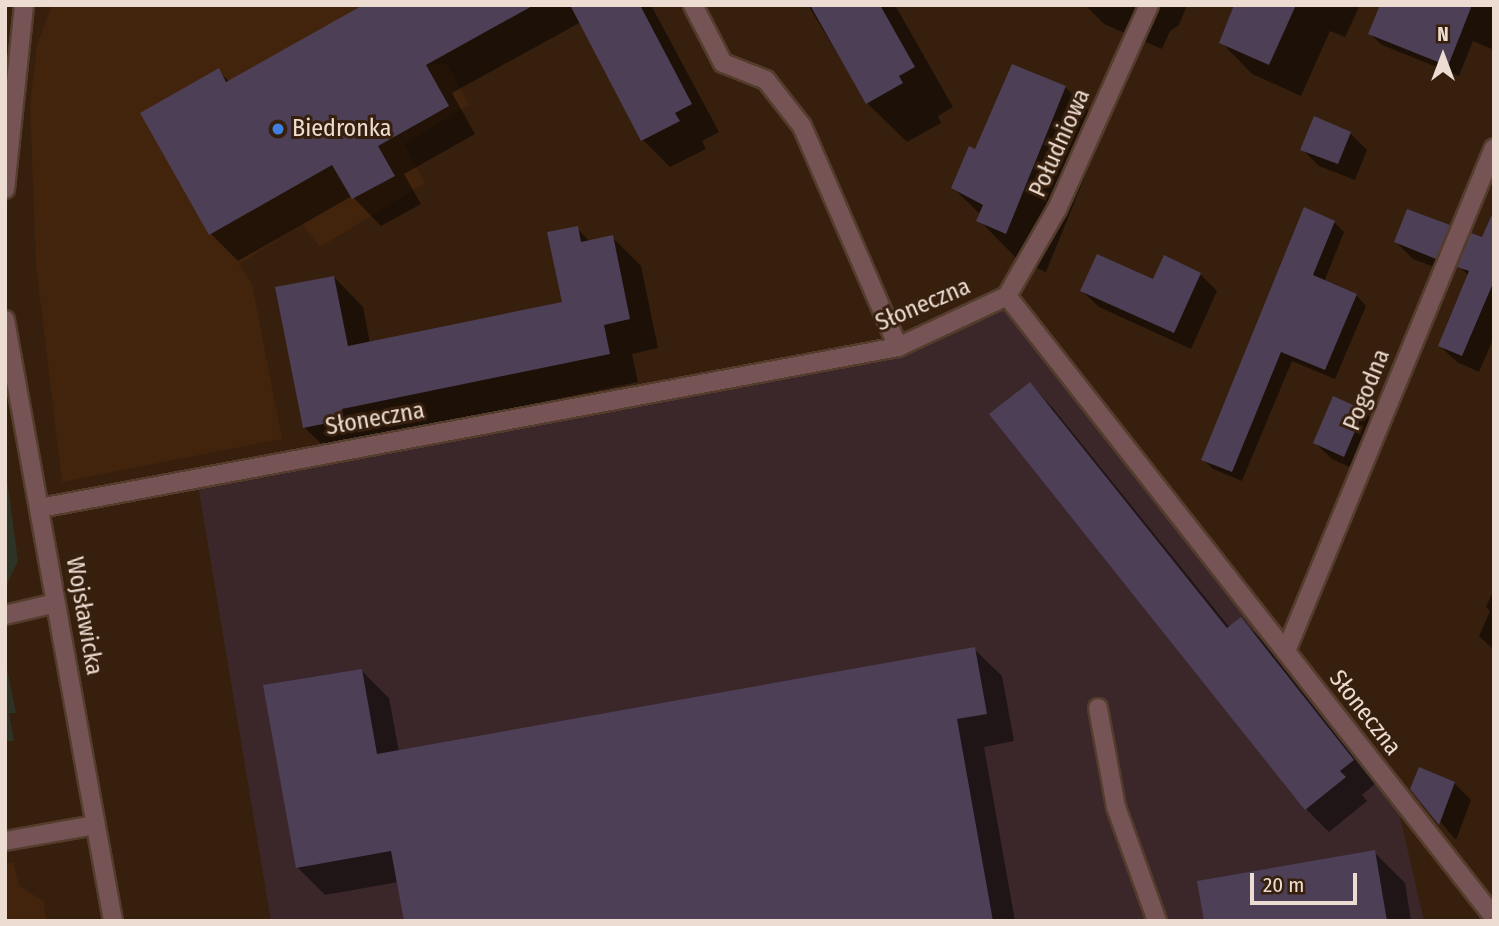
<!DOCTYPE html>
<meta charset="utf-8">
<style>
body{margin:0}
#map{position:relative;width:1499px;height:926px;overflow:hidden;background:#371f0e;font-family:"Fira Sans Condensed",sans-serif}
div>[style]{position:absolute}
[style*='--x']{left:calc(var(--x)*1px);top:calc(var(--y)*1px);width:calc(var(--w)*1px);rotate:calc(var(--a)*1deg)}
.built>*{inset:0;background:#42240d}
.industrial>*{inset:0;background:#3b272a}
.green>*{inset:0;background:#2e3425}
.shadow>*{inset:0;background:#0007}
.building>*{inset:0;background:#4c3f56}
.roads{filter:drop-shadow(2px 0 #543d2d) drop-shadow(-2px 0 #543d2d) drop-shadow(0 2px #543d2d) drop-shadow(0 -2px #543d2d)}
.minor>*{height:18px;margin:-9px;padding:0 9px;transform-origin:9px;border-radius:9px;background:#765455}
.dots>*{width:19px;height:19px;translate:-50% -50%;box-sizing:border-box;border:4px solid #371f0e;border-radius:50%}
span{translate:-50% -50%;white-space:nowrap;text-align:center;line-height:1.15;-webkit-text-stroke:6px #371f0e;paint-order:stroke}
.poi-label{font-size:24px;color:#ecdcd1}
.left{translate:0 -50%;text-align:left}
.street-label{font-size:24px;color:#ecdcd1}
.frame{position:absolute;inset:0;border:7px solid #ecdcd1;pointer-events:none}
.north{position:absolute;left:1408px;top:21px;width:70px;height:70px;-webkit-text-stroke:5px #371f0e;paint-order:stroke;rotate:0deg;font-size:19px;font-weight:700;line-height:28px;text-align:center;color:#ecdcd1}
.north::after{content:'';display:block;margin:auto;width:24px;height:32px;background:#ecdcd1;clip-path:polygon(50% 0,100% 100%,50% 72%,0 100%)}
.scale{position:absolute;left:1250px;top:873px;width:107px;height:32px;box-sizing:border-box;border:4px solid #ecdcd1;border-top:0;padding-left:9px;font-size:21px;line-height:24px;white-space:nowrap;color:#ecdcd1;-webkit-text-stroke:5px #371f0e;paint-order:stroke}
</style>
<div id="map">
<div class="built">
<div style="clip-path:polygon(52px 5px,390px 5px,414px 64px,447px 64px,469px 105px,404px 144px,425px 183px,320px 247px,302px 224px,239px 264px,252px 284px,282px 439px,62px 482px,36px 265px,30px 105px,37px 45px)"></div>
<div style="clip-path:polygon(13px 862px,19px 885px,44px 902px,46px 921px,5px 921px,5px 864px)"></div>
</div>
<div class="industrial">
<div style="clip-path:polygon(1007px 296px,1394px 791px,1424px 921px,271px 921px,197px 479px,834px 361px)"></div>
</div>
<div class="green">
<div style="clip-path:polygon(5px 464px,18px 561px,5px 588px,6px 553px)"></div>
<div style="clip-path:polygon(5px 660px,16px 713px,9px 713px,14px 741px,6px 741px,5px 735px)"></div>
</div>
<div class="shadow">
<div style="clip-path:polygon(398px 5px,651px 5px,719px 132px,702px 141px,706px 149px,670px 167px,643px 140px,581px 22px,452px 93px,475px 134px,404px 174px,421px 204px,381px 226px,352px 196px,238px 261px,211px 234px,218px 71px,230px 82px)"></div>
<div style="clip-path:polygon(808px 5px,895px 5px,953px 107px,938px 116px,941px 123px,907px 142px,867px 103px)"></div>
<div style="clip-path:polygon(1085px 5px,1187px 5px,1179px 25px,1170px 31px,1162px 49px,1104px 24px)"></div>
<div style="clip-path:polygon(1236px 5px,1360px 5px,1345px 37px,1330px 31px,1301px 96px,1252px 74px,1221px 42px)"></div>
<div style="clip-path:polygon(1438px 5px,1494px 5px,1494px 50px,1473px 41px,1459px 76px,1382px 45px,1370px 34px)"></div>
<div style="clip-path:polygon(1065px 87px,1105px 127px,1046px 272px,1018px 260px,979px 220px,981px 215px,953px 188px,976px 151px)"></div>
<div style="clip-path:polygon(1350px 133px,1367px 150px,1355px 180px,1319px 166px,1302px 149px)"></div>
<div style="clip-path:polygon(1494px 208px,1494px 337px,1479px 372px,1457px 362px,1440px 346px,1469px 276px,1457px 264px,1453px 274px,1413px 259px,1396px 242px,1449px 227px,1468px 246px,1482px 239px)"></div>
<div style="clip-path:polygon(1334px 222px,1344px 232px,1324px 282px,1356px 295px,1366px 306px,1335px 379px,1292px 361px,1242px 481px,1213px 469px,1203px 459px)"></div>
<div style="clip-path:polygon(577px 228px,590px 242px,612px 237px,641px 266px,658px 348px,632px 354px,638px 382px,370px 438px,334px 456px,304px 427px,334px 277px,363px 307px,370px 343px,564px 304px)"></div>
<div style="clip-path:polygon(1200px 274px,1217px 291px,1191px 349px,1099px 307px,1082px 291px)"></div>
<div style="clip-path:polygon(1030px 384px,1052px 407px,1230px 628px,1241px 619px,1264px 642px,1376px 783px,1362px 795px,1367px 801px,1329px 832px,1306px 809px)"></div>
<div style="clip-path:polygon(1363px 411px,1380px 428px,1361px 472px,1332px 459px,1315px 443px)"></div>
<div style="clip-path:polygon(1494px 589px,1494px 650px,1479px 636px,1490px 611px,1486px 607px)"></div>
<div style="clip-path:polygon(974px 649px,1002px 676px,1014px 741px,984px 747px,1015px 921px,405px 921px,398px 882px,325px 895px,297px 867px,361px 670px,389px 698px,399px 752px)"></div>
<div style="clip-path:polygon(1454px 783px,1471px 800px,1456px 840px,1412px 789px)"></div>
<div style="clip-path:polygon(1374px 852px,1405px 883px,1411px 921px,1206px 921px)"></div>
</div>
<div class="building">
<div style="clip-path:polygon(363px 5px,534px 5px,426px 65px,449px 106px,378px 146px,395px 176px,352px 199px,332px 165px,209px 235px,140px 113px,219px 68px,226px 82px)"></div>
<div style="clip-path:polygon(570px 5px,640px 5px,692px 104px,675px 113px,680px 121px,641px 141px)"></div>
<div style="clip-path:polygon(810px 5px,880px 5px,915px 67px,899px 76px,903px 83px,866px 104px)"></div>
<div style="clip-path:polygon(1234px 5px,1296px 5px,1269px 65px,1219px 43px)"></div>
<div style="clip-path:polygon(1380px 5px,1472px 5px,1448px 66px,1368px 34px)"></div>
<div style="clip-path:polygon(1012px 64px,1066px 86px,1006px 234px,976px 221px,983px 205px,951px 188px,969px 146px,975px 149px)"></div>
<div style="clip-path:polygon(1314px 116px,1351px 132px,1338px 164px,1300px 150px)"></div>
<div style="clip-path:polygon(1304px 207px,1335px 221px,1313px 275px,1357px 294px,1325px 370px,1281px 352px,1232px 472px,1201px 460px)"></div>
<div style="clip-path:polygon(1407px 209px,1450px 225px,1436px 259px,1394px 242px)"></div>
<div style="clip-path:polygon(1493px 212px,1494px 281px,1462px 356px,1438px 346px,1469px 271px,1457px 267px,1471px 233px,1482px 237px)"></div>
<div style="clip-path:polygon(578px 226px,581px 242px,613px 235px,630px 319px,604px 325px,610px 354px,342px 409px,343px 420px,303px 428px,275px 287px,334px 276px,348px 346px,562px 302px,547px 232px)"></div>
<div style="clip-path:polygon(1097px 254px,1153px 279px,1164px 255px,1201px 273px,1174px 333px,1080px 291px)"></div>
<div style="clip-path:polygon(1030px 382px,1227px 628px,1241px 617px,1354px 760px,1340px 771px,1346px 777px,1305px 810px,989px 414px)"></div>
<div style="clip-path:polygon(1333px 396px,1364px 410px,1344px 457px,1313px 443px)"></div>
<div style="clip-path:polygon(975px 647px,987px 714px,957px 719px,993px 921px,404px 921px,391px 851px,296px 868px,263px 685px,362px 669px,377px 754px)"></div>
<div style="clip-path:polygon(1419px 767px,1455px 782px,1439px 825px,1410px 789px)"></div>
<div style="clip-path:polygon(1375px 850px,1387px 921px,1204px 921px,1197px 881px)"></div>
</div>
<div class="roads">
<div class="minor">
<div style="--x:693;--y:5;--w:65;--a:62.7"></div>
<div style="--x:723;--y:63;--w:46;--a:21.6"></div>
<div style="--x:766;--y:80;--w:58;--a:52"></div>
<div style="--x:802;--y:126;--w:241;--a:66.5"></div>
<div style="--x:5;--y:189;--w:185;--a:-84.1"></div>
<div style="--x:1007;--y:296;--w:100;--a:-60.1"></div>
<div style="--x:1057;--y:209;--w:224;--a:-65.7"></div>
<div style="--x:5;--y:320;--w:611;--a:79.81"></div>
<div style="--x:40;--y:508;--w:873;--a:-10.63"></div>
<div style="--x:898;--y:347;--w:120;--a:-25.1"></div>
<div style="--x:1007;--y:296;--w:789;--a:51.9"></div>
<div style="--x:5;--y:615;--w:52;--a:-13.2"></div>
<div style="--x:1286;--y:651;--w:544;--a:-67.53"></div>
<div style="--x:1098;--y:708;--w:101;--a:79.7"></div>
<div style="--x:1116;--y:807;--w:121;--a:70.2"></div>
<div style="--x:5;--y:841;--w:91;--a:-10.1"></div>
</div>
</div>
<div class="dots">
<div style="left:278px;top:129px;background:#3f7fe0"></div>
</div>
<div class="poi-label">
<span class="left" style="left:292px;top:129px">Biedronka</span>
</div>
<div class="street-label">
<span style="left:1060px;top:143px;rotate:-66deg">Południowa</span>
<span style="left:923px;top:305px;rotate:-23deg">Słoneczna</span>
<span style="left:1367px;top:390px;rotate:-68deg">Pogodna</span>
<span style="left:375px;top:419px;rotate:-10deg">Słoneczna</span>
<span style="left:84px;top:616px;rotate:80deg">Wojsławicka</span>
<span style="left:1365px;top:713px;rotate:52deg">Słoneczna</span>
</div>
<div class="frame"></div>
<div class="north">N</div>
<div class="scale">20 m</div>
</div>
